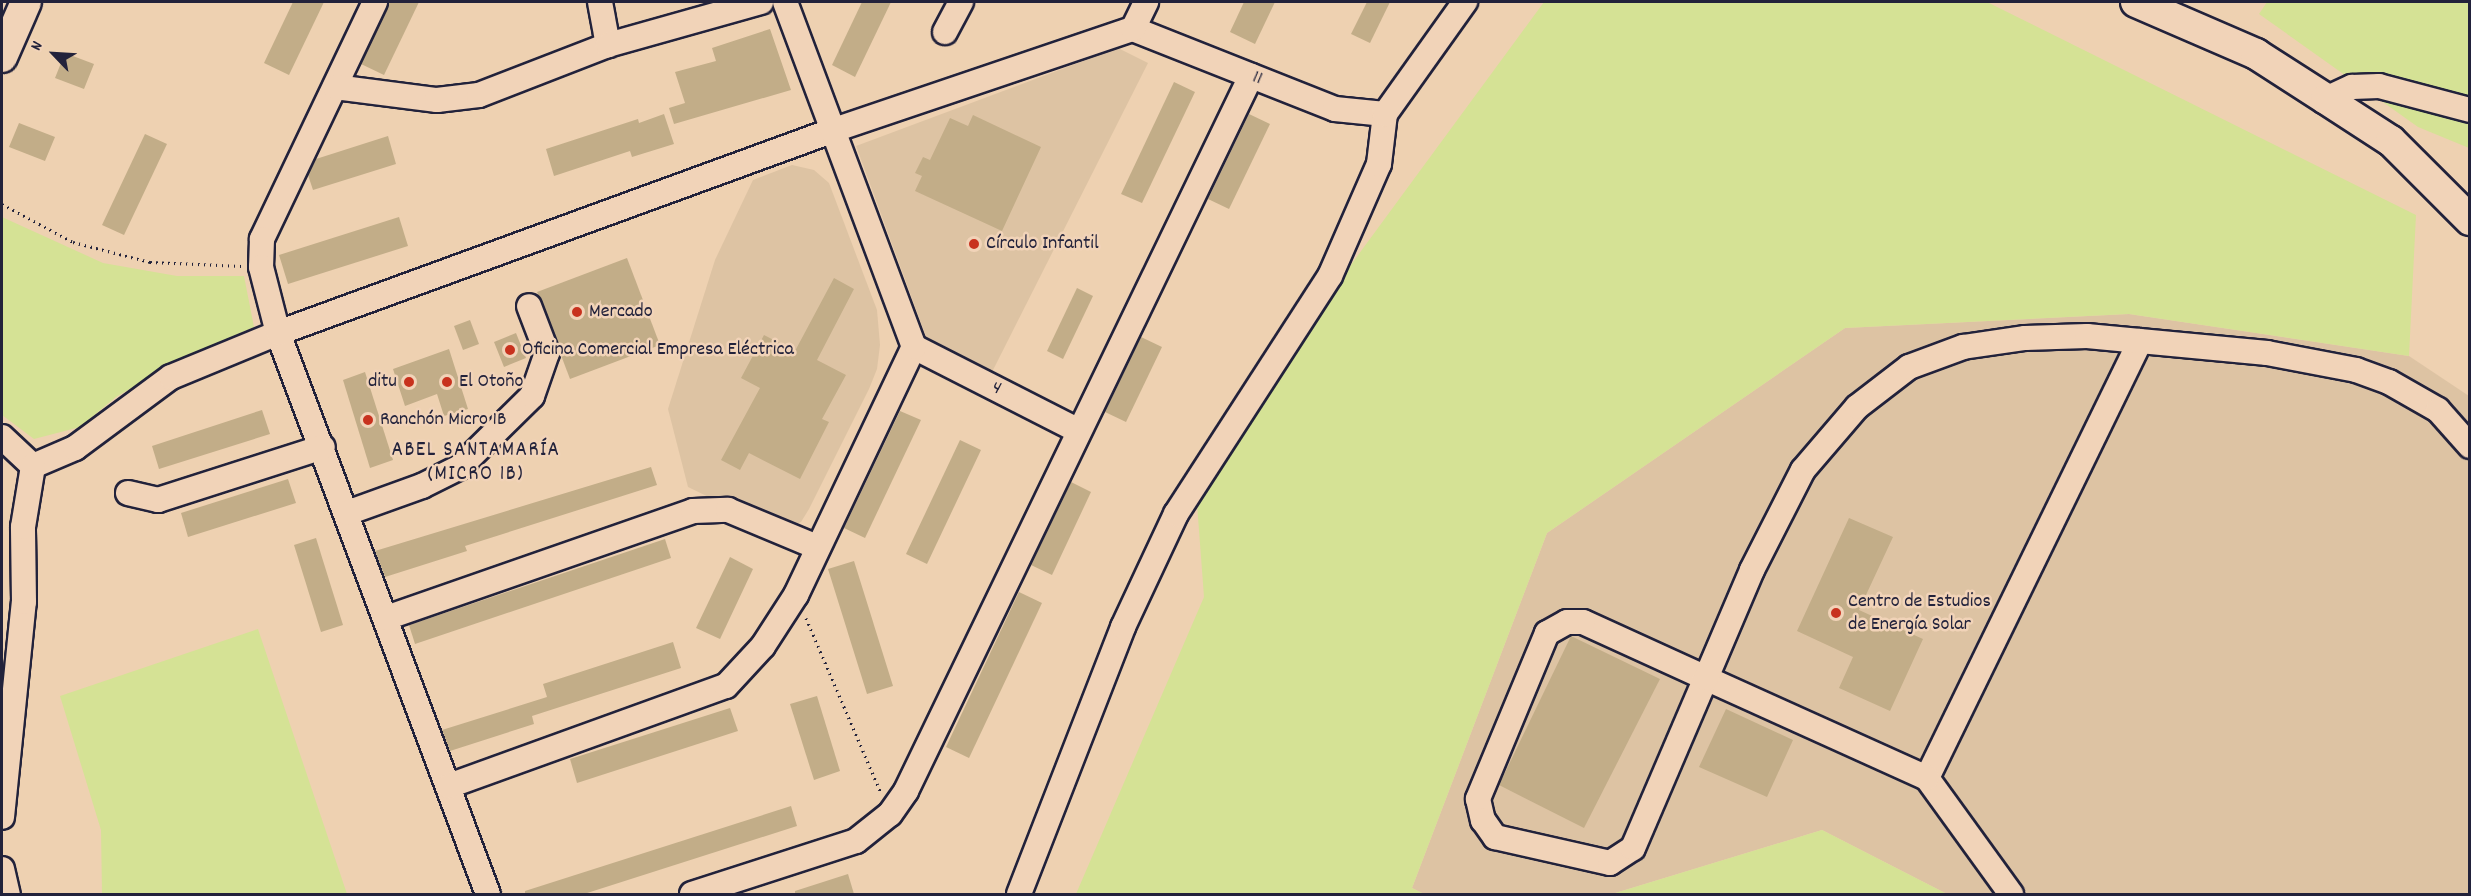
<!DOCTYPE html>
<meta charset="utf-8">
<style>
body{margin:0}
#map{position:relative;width:2471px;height:896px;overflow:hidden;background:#eed1b1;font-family:Dekko,sans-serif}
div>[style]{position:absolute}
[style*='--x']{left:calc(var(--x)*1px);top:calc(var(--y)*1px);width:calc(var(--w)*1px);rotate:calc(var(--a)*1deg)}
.built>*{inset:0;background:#ddc3a3}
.green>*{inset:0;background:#d5e295}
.building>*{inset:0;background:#c2ad88}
.path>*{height:3px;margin-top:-1.5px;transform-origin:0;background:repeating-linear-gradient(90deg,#22223b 0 1.5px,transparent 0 6px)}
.roads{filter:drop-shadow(2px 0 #22223b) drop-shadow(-2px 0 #22223b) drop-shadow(0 2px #22223b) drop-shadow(0 -2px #22223b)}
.minor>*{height:24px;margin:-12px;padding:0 12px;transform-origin:12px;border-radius:12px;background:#f1d3b8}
.major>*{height:30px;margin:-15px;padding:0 15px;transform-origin:15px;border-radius:15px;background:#f1d3b8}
.dots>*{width:16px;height:16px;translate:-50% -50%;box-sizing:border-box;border:3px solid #f1d3b8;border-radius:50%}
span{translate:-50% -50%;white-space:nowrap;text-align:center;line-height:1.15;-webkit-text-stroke:5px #f1d3b8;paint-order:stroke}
.street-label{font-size:20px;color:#22223b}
.poi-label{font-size:20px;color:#22223b}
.left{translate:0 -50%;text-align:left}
.right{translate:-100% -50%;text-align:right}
.neighbourhood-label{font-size:21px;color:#22223b;letter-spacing:1.5px}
.frame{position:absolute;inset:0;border:3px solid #22223b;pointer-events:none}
.north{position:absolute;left:24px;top:24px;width:60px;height:60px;-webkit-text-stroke:4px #f1d3b8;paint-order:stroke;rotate:295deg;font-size:16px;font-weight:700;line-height:24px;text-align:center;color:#22223b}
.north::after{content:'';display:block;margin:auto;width:21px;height:27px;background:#22223b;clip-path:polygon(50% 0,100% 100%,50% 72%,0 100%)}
</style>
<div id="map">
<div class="built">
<div style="clip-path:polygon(1118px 48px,1148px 63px,991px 374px,928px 342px,856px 146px)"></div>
<div style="clip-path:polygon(792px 165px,814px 170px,829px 183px,877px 310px,880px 345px,877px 369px,869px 389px,809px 509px,801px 522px,790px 527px,769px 526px,688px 487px,668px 409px,715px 260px,753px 180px)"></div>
<div style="clip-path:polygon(2129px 314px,2409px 356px,2469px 396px,2469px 894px,1947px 894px,1822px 830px,1612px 894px,1424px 894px,1412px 888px,1547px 533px,1845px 328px)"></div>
</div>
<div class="green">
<div style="clip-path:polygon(1544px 2px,1987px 2px,2416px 215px,2409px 356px,2129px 314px,1845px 328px,1547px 533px,1412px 888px,1424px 894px,1076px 894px,1204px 597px,1195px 477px)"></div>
<div style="clip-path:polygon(2267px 2px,2469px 2px,2469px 148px,2418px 127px,2259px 14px)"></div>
<div style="clip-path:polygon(2px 217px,103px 263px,177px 276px,244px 276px,254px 327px,184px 358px,116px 397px,80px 427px,34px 439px,2px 415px)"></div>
<div style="clip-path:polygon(258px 629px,347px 894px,102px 894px,101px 830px,60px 696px)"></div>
<div style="clip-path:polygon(1822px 830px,1947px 894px,1612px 894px)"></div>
</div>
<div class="building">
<div style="clip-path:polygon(293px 2px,324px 2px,289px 75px,264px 63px)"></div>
<div style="clip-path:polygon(389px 2px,419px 2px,384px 75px,361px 64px)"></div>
<div style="clip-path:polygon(862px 2px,891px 2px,855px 77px,832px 65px)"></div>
<div style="clip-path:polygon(1244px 2px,1275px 2px,1255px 44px,1230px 32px)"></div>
<div style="clip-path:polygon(1367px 2px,1390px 2px,1370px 43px,1351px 34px)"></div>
<div style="clip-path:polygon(770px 29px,791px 90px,674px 124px,669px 108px,685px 103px,675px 72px,716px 61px,712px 48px)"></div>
<div style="clip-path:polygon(65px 53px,94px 64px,84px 89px,55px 78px)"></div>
<div style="clip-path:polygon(1174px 82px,1195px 92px,1142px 203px,1121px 194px)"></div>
<div style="clip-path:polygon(664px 114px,674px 144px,632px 157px,630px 151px,554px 176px,546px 149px,638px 119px,639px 123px)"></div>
<div style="clip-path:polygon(1249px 114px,1270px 124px,1229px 209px,1208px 199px)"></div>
<div style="clip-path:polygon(973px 115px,1041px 147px,1002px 231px,915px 191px,922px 176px,915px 173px,923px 157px,930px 160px,950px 118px,968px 126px)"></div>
<div style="clip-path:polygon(19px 123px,55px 137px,45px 161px,9px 147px)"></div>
<div style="clip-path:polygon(145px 134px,167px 144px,124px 235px,102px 225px)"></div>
<div style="clip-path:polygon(388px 136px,396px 164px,313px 190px,308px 175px,316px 159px)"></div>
<div style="clip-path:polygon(399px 217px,408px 246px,288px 284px,279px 255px)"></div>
<div style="clip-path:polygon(627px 258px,660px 345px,570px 379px,537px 292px)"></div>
<div style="clip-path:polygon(834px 278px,854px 289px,817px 360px,846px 375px,822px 419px,829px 422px,800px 479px,749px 453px,740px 470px,721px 460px,760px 388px,741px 378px,764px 335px,795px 351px)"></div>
<div style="clip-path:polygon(1077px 288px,1093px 296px,1063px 359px,1047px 351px)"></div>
<div style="clip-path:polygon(470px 320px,479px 344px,463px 350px,454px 326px)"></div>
<div style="clip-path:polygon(516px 333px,526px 358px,504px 367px,494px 342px)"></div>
<div style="clip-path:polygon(1141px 337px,1162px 347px,1126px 422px,1105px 412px)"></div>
<div style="clip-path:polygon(449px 349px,468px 409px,444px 416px,437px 394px,405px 406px,393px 369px)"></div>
<div style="clip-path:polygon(365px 372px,393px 460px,370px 468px,343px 380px)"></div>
<div style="clip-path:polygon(262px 410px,270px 434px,159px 469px,152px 446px)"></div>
<div style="clip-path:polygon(900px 411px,921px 420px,865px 538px,844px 528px)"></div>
<div style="clip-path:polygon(960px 440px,981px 450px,927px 564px,906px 554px)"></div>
<div style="clip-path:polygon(651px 467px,657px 485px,465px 546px,467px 551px,385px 577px,375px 551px)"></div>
<div style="clip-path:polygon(288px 479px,296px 503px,188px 537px,181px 513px)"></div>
<div style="clip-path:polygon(1071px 482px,1091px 492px,1052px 575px,1031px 565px)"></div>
<div style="clip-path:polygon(1849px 518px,1893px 537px,1859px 610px,1923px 639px,1890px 711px,1839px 688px,1853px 657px,1797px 631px)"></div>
<div style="clip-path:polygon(316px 538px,343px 625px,321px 632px,294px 545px)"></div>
<div style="clip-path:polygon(665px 539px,671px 558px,415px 644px,409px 625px)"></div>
<div style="clip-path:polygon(730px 557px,753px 569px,720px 639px,696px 628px)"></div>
<div style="clip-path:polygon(854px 561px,893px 686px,867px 694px,828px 569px)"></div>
<div style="clip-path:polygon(1019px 592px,1042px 603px,969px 758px,946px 747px)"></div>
<div style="clip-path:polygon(1571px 636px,1660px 679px,1584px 828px,1499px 785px)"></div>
<div style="clip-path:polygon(673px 642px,681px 668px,532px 716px,534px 724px,450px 751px,442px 730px,547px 697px,543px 684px)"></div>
<div style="clip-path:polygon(817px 696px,840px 771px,814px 780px,790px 704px)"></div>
<div style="clip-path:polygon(730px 708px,738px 731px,577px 783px,570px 759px)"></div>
<div style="clip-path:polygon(1726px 709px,1793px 740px,1767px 797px,1699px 767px)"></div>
<div style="clip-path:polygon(791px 806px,797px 826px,584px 894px,525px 894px,525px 891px)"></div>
<div style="clip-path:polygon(848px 874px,854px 894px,795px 894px,795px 891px)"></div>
</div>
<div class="path">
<div style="--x:2;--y:204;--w:81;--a:28.2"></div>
<div style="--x:73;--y:242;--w:80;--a:14.6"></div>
<div style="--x:150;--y:262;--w:92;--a:2.5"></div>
<div style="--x:806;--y:618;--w:190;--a:66.8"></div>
</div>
<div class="roads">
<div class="minor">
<div style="--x:375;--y:2;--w:263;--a:115.5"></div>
<div style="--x:262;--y:239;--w:28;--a:92"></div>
<div style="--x:261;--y:267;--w:68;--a:75.6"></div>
<div style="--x:278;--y:333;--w:599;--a:69.48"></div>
<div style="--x:600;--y:2;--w:44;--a:79.5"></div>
<div style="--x:1133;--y:29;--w:217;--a:21.6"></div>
<div style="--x:1335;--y:109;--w:50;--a:5.7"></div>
<div style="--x:945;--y:32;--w:34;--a:-62"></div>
<div style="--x:335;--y:87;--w:103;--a:7.3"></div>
<div style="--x:437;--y:100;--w:42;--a:-6.8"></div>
<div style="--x:479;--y:95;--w:138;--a:-21.2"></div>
<div style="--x:608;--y:45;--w:159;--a:-15.7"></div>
<div style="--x:2326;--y:99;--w:29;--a:-25"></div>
<div style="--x:2352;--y:87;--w:27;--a:-2"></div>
<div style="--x:2379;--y:86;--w:94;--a:14.8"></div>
<div style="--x:914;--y:347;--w:183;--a:27"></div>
<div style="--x:2;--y:437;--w:42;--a:43.1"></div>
<div style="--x:33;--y:466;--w:46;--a:-23.2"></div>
<div style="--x:75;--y:448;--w:119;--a:-36.5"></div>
<div style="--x:171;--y:377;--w:116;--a:-22.4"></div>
<div style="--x:278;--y:333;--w:592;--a:-20.06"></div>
<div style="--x:834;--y:130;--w:316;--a:-18.7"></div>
<div style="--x:1133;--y:29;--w:30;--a:-64"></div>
<div style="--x:128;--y:493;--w:31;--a:13"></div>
<div style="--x:158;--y:500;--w:173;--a:-17.8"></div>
<div style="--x:347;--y:513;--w:80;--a:-19.8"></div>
<div style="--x:422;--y:486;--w:42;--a:-26.6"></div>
<div style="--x:460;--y:467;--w:101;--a:-44.6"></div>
<div style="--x:532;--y:396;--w:46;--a:-70.8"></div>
<div style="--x:547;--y:353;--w:50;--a:-111"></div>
<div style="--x:386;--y:618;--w:325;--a:-19.2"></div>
<div style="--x:693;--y:511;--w:35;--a:-2"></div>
<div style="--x:728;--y:510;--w:96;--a:22.6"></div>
<div style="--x:1927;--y:778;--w:486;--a:-64"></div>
<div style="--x:449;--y:786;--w:294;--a:-19.9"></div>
<div style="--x:726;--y:686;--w:54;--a:-47.2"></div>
<div style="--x:763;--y:646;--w:61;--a:-57.1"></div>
<div style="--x:796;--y:595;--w:275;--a:-64.6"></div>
<div style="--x:914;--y:347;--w:368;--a:-110.5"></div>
<div style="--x:2;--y:817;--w:216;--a:-84.2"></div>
<div style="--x:24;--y:602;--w:75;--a:-90.8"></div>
<div style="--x:23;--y:527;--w:62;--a:-80.7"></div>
<div style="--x:2;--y:869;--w:26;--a:77"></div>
<div style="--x:692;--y:894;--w:172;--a:-17.9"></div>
<div style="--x:856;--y:841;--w:43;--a:-38.5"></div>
<div style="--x:890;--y:814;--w:28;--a:-55"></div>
<div style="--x:906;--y:791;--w:794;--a:-64.24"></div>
<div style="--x:1019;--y:894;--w:287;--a:-68.7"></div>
<div style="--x:1123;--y:627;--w:125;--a:-64.9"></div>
<div style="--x:1176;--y:514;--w:283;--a:-57.1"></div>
<div style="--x:1330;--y:276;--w:122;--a:-66.4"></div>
<div style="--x:1379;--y:164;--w:50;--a:-83.2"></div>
<div style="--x:1385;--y:114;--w:138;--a:-54.5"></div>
<div style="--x:2011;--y:894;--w:143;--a:-125.9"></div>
<div style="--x:1927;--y:778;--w:243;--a:-155.7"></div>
<div style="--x:1706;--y:678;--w:135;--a:-155.5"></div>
<div style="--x:1583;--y:622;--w:16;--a:180"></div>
<div style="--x:1567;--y:622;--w:23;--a:151"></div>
<div style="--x:1547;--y:633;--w:180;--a:112.6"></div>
<div style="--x:1478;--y:799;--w:22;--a:77"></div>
<div style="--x:1483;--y:820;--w:21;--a:55"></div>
<div style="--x:1495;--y:837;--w:118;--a:12.7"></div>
<div style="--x:1610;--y:863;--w:27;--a:-33"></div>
<div style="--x:1633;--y:848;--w:185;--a:-66.8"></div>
<div style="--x:1706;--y:678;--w:117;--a:-66.9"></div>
<div style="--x:1752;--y:570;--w:112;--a:-63"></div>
<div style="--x:1803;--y:470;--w:83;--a:-49.4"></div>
<div style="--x:1857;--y:407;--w:66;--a:-37.6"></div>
<div style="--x:1909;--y:367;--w:58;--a:-20.3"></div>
<div style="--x:1963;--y:347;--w:63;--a:-8.3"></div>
<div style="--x:2025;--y:338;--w:62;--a:-1.8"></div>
<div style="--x:2087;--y:336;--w:181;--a:5.4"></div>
<div style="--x:2267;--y:353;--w:91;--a:10.8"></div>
<div style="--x:2356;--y:370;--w:35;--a:20"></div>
<div style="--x:2389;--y:382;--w:56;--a:29.7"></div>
<div style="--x:2438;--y:410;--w:48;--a:48.4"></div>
</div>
<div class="major">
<div style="--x:2136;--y:2;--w:131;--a:23.4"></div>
<div style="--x:2256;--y:54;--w:83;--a:32.7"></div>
<div style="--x:2326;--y:99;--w:77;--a:32.9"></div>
<div style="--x:2391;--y:141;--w:112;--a:45"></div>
<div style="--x:2;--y:57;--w:60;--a:-66.4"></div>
</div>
</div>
<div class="dots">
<div style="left:974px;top:244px;background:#c8321e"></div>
<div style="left:577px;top:312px;background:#c8321e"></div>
<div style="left:510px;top:350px;background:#c8321e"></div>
<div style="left:409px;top:382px;background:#c8321e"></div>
<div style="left:447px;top:382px;background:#c8321e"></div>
<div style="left:368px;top:420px;background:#c8321e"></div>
<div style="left:1836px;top:613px;background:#c8321e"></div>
</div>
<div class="street-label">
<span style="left:1257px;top:79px;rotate:21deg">11</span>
<span style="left:996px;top:389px;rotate:27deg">4</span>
</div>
<div class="poi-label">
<span class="left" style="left:986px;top:244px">Círculo Infantil</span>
<span class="left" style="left:589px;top:312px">Mercado</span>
<span class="left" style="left:522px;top:350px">Oficina Comercial Empresa Eléctrica</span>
<span class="right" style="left:397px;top:382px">ditu</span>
<span class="left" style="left:459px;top:382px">El Otoño</span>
<span class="left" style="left:380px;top:420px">Ranchón Micro 1B</span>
<span class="left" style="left:1848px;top:614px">Centro de Estudios<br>de Energía Solar</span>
</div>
<div class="neighbourhood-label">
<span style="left:476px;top:463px">ABEL SANTAMARÍA<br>(MICRO 1B)</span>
</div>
<div class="frame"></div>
<div class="north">N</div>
</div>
